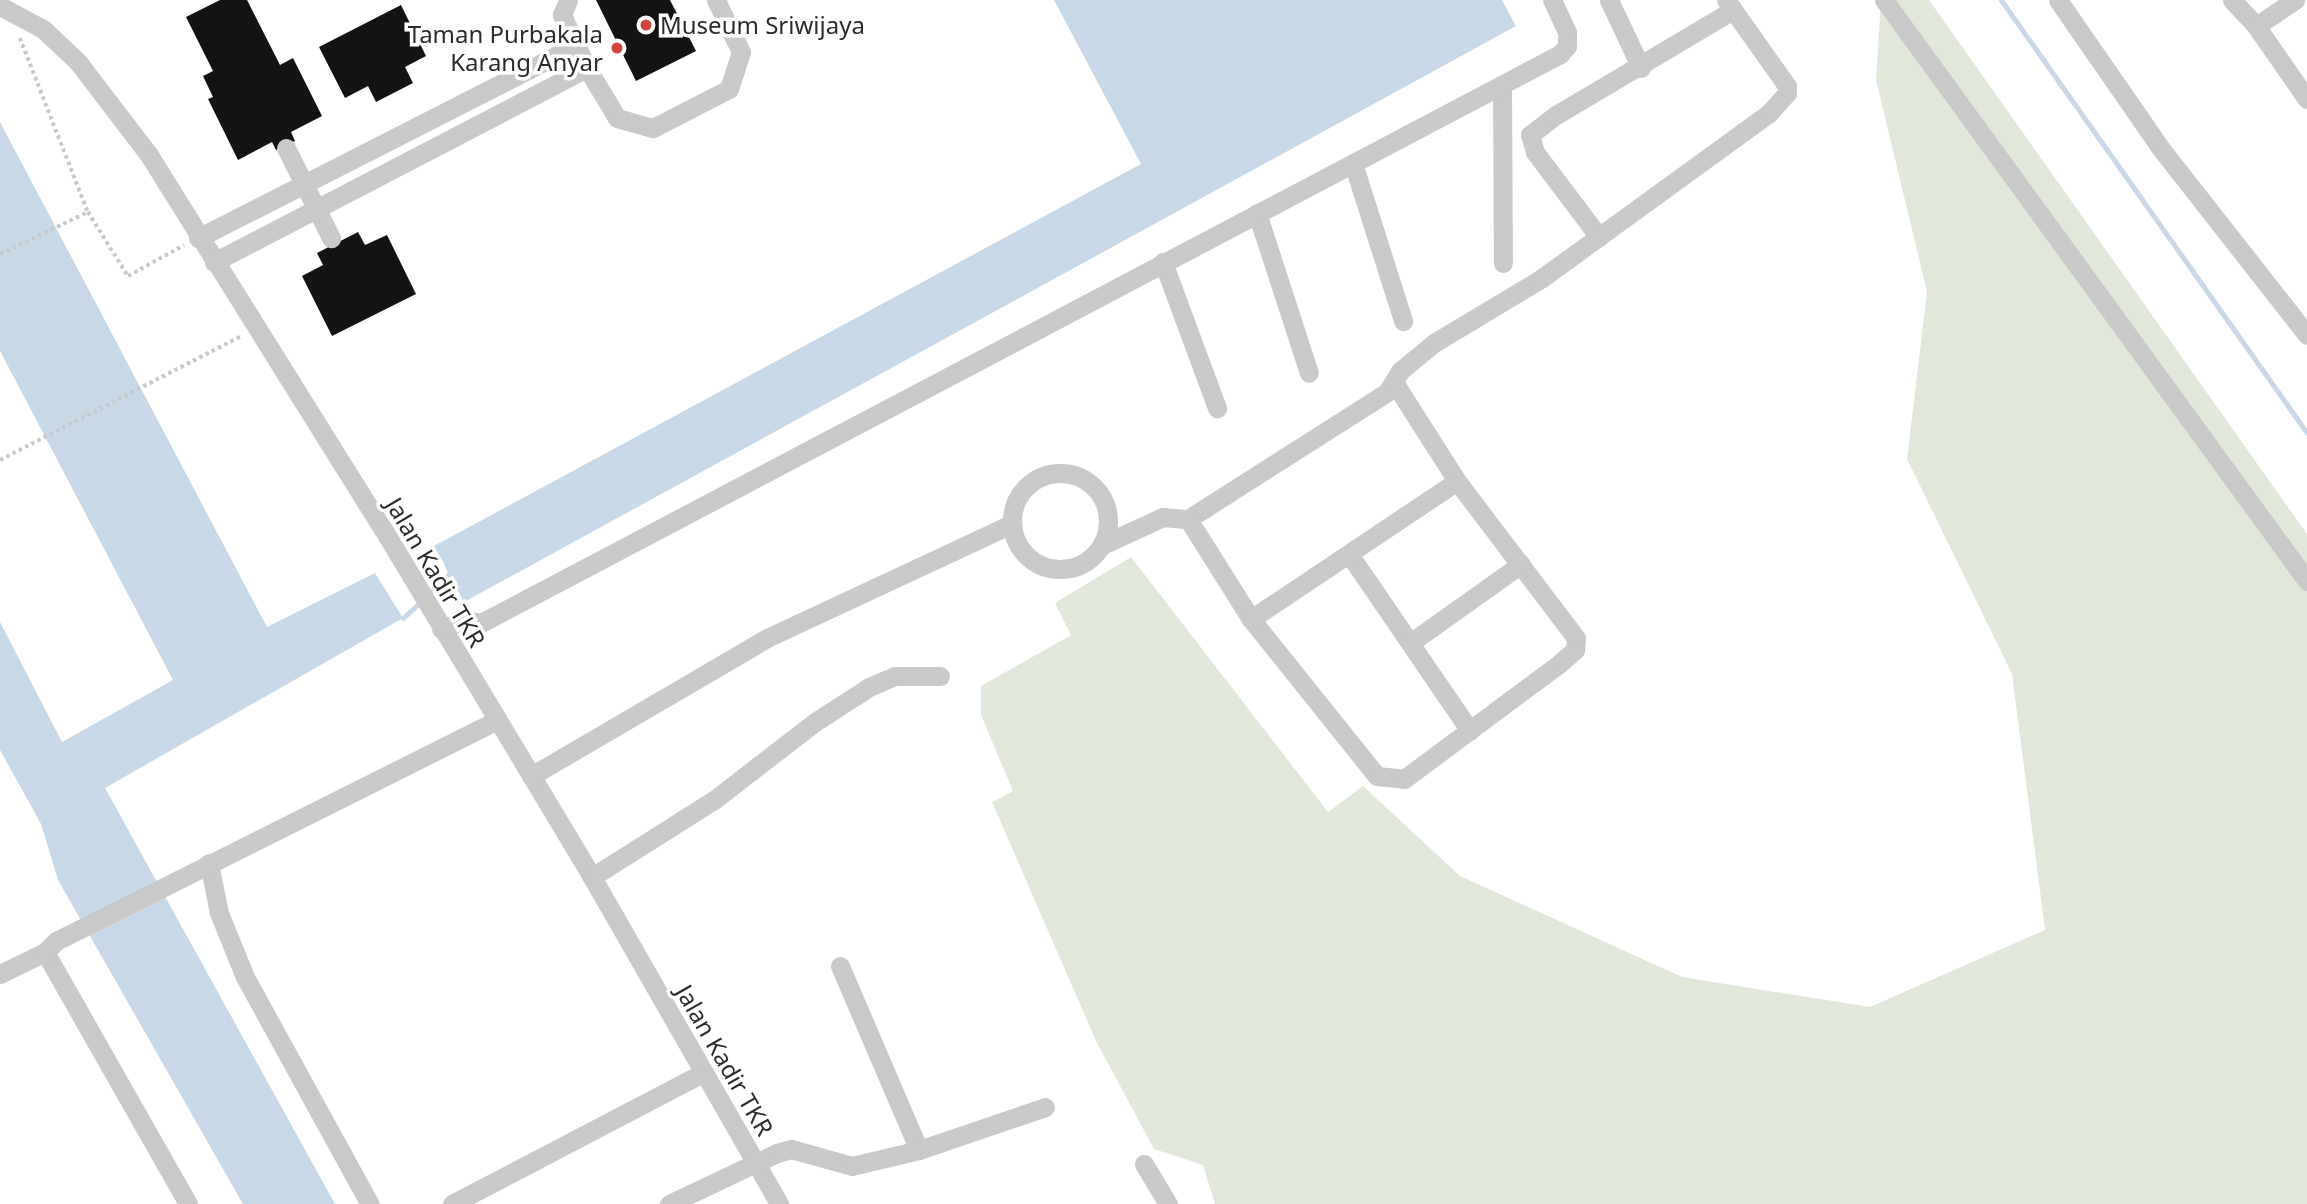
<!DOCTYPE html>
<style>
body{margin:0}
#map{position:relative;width:2307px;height:1204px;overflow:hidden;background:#fff;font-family:"Noto Sans",sans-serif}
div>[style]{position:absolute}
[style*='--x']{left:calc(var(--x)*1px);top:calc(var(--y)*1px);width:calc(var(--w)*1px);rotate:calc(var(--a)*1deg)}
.green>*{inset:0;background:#e1e8db}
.water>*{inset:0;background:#c9d8e6}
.stream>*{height:5px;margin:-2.5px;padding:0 2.5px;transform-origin:2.5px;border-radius:2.5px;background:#c9d8e6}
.building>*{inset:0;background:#131313}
.path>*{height:3.5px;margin-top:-1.75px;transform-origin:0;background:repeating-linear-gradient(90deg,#c9c9c9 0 3.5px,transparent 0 7px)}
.minor>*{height:19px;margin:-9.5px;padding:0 9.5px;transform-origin:9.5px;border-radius:9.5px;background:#c9c9c9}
.minor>.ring{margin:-9.5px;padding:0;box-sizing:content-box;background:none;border:19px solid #c9c9c9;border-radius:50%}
.dots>*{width:19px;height:19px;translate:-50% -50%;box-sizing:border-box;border:4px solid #fff;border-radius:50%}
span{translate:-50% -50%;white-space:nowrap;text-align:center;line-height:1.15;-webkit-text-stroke:7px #fff;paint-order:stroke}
.poi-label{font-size:24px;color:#2c2c2c}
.left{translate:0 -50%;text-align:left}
.right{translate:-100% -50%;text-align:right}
.street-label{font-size:24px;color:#2c2c2c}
</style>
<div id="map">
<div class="green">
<div style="clip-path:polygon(1881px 0,1929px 0,2307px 534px,2307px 1204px,1215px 1204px,1203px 1165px,1154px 1149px,1096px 1041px,992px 802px,1013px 791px,981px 715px,981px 686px,1071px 635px,1055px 603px,1131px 557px,1328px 812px,1363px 786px,1460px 876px,1682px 977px,1870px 1007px,2045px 930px,2012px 674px,1907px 459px,1927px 292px,1876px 80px)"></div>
</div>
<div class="water">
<div style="clip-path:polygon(1054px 0,1502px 0,1516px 26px,464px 602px,434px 546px,1141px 164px)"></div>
<div style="clip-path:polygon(0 122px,267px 627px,375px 573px,403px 618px,105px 788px,335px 1204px,243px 1204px,58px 880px,41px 824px,0 750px,0 622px,62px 742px,173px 680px,0 351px)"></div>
</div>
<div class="stream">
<div style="--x:2001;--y:0;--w:530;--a:54.75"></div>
<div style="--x:428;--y:594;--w:36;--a:-44"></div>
<div style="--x:403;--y:618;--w:25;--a:-43"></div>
</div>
<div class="building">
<div style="clip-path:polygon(220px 0,247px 0,280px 65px,293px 58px,322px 116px,291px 132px,295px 141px,276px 150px,272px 142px,238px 160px,208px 99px,213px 97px,203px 76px,213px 71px,186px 17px)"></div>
<div style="clip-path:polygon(596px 0,670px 0,696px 51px,636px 81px)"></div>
<div style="clip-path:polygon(401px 5px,426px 56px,405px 67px,413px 83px,376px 102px,368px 86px,345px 98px,319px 47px)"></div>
<div style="clip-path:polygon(358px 232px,365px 245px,387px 235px,416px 294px,332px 336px,302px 276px,323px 265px,317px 253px)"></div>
</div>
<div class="path">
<div style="--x:20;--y:38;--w:187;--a:68.7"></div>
<div style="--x:0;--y:254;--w:98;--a:-25.5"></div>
<div style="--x:88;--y:212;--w:75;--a:58"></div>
<div style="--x:128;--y:276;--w:64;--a:-29"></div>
<div style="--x:0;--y:460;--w:271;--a:-27.2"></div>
</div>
<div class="minor">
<div style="--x:1609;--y:0;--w:75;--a:64.8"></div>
<div style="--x:1884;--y:0;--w:719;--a:53.94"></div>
<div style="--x:2058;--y:0;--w:183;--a:55.3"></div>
<div style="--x:2162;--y:150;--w:235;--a:51.9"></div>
<div style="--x:2232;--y:0;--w:35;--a:47"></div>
<div style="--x:2256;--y:26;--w:89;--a:55.1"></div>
<div style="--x:0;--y:6;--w:49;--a:28.1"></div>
<div style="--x:43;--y:29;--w:48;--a:43.3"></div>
<div style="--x:78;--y:62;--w:117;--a:52.6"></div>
<div style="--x:149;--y:155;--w:441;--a:58"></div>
<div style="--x:383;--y:529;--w:406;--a:59"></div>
<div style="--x:592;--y:877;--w:377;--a:60.2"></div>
<div style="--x:2256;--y:26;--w:47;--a:-33.7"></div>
<div style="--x:587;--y:68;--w:58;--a:59"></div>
<div style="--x:617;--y:118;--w:37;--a:16"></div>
<div style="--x:653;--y:128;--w:85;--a:-27.2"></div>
<div style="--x:729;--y:89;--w:39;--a:-72"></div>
<div style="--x:741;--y:52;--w:58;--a:-115.7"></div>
<div style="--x:1502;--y:85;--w:178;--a:89.7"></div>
<div style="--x:286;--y:148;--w:101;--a:63.4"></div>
<div style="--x:1353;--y:163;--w:166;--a:72.4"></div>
<div style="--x:1257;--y:213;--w:168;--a:72"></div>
<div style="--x:1599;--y:237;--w:106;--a:-127"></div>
<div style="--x:1535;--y:152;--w:18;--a:-106"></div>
<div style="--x:1530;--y:135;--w:33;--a:-38"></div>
<div style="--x:1556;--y:115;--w:206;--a:-30.7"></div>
<div style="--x:198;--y:238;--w:424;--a:-27"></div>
<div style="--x:214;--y:262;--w:420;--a:-27.5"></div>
<div style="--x:587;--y:68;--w:59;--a:-115.3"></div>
<div style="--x:562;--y:15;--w:16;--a:-68"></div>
<div style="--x:1163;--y:262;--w:156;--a:69.7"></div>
<div class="ring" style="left:1012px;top:473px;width:77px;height:77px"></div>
<div style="--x:1188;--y:519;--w:236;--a:-32.5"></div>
<div style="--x:1387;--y:392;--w:25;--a:-58"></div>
<div style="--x:1400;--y:371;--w:44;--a:-39.5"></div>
<div style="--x:1434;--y:343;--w:126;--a:-31"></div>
<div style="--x:1542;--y:278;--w:281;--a:-36"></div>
<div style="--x:1769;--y:113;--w:27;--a:-48"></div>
<div style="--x:1787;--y:93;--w:7;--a:-90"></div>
<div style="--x:1787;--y:86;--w:105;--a:-125.3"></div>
<div style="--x:1102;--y:545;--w:67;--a:-24.7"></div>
<div style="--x:1163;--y:517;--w:25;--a:5"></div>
<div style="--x:1188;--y:519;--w:118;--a:57.8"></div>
<div style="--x:1251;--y:619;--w:201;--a:51.3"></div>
<div style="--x:1377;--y:776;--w:27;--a:6"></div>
<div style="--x:1404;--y:779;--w:194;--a:-36.6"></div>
<div style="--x:1560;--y:663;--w:20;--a:-41"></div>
<div style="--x:1575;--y:650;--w:12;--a:-85"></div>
<div style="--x:1576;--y:638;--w:197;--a:-127.2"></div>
<div style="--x:1457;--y:481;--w:117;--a:-122.5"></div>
<div style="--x:1349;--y:554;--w:214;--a:55.6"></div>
<div style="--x:1251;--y:619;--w:248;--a:-33.8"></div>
<div style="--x:441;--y:629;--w:24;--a:-22"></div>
<div style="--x:463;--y:620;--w:18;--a:9"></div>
<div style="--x:481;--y:623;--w:1220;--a:-27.8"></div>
<div style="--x:1560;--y:54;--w:11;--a:-49"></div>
<div style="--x:1567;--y:46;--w:14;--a:-90"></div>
<div style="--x:1567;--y:32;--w:35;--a:-115"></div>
<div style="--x:1410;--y:643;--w:136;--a:-35.4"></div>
<div style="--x:531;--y:776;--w:273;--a:-30.3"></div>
<div style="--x:767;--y:638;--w:270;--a:-25"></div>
<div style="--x:209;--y:863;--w:51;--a:78.7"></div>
<div style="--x:219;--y:913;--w:69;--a:67.9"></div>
<div style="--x:245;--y:977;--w:259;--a:61.2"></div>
<div style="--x:592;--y:877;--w:144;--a:-32.3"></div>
<div style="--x:714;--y:800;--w:128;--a:-37.7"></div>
<div style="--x:815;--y:722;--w:64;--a:-32.9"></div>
<div style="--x:869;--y:687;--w:28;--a:-23"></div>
<div style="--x:895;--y:676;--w:45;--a:0"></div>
<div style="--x:45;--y:952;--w:290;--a:60.4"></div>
<div style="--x:840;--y:966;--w:200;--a:66.8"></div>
<div style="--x:0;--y:974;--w:50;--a:-26.1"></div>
<div style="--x:45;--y:952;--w:16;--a:-45"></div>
<div style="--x:56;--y:941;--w:493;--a:-26.6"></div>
<div style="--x:1144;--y:1164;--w:47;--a:59"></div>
<div style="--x:452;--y:1204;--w:283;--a:-27.6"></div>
<div style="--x:669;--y:1204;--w:119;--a:-25.3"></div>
<div style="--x:777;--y:1153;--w:15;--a:-16"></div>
<div style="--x:791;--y:1149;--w:63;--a:15.6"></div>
<div style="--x:852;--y:1166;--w:69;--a:-13.4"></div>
<div style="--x:919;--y:1150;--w:133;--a:-18.8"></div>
</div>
<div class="dots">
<div style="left:646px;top:25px;background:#ce4443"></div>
<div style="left:617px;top:48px;background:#ce4443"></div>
</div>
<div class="poi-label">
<span class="left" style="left:660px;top:25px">Museum Sriwijaya</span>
<span class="right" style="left:603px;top:48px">Taman Purbakala<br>Karang Anyar</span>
</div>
<div class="street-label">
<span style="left:436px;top:572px;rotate:59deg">Jalan Kadir TKR</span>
<span style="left:725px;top:1060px;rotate:60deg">Jalan Kadir TKR</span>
</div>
</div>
